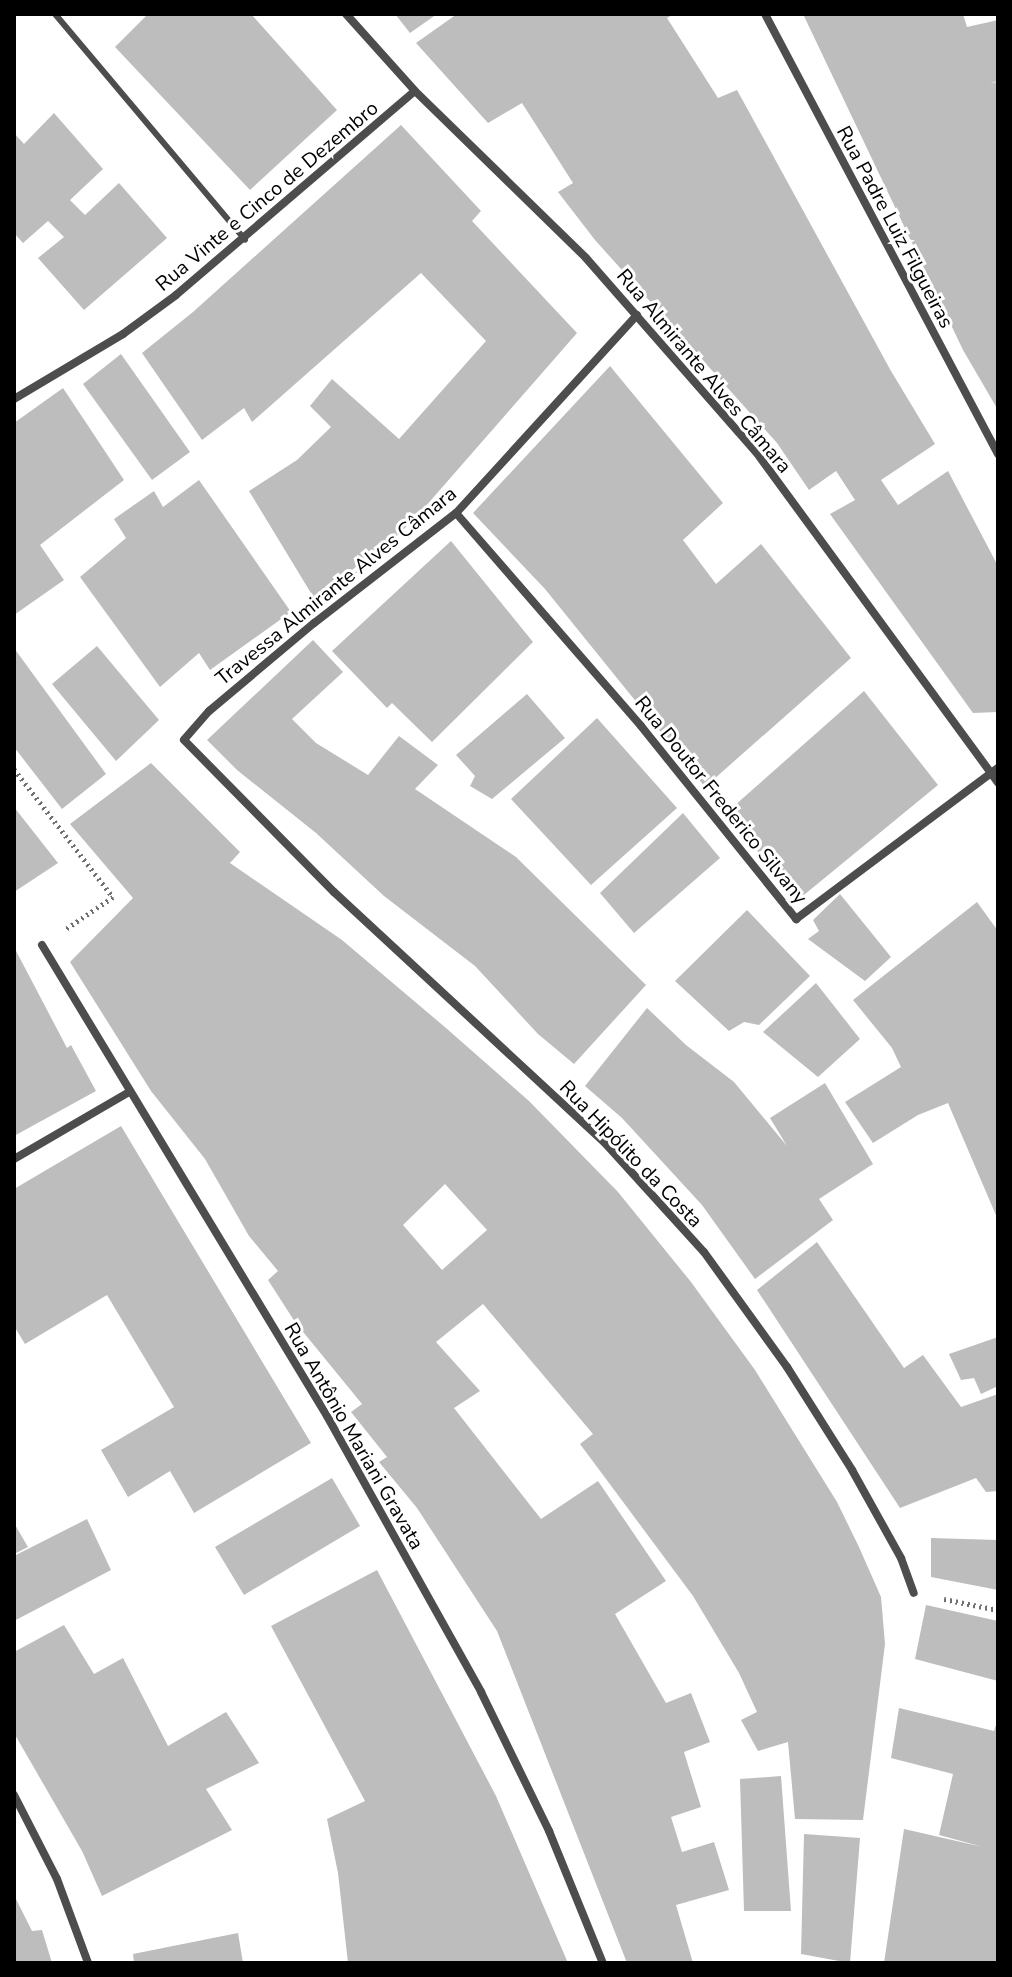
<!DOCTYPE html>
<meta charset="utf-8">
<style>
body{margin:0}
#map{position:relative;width:1012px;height:1977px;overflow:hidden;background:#fff;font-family:"Nunito Sans",sans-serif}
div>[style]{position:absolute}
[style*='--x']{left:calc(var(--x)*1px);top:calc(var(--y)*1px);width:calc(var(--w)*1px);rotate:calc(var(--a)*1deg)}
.building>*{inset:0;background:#bdbdbd}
.path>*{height:5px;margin-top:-2.5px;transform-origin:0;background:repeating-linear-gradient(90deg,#6f6f6f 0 2px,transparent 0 6px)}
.lane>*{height:6px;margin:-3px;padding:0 3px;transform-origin:3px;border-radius:3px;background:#4d4d4d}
.street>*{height:8px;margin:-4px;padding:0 4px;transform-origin:4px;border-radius:4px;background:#4d4d4d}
span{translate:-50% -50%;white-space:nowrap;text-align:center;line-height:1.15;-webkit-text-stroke:6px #fff;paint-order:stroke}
.street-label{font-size:20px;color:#000}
.frame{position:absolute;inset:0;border:16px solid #000;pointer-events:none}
</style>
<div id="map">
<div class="building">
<div style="clip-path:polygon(148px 14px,251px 14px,337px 110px,250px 190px,115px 47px)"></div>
<div style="clip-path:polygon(395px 14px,437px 14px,410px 33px)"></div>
<div style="clip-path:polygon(457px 14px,674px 14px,667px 18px,718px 98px,737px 90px,891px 371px,935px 444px,881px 480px,898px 505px,948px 471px,998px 566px,998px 712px,973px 713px,830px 514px,855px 500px,836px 471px,809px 490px,777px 443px,595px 240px,558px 192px,573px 183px,522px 103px,488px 123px,416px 43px)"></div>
<div style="clip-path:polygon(803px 14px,963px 14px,967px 27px,998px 20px,998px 81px,990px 83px,998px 82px,998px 410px,963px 350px)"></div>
<div style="clip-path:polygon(54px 113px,103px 169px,70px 200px,85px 215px,119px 183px,167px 238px,84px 310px,38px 258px,64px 237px,48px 221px,23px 243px,14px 233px,14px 133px,24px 144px)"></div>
<div style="clip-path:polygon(401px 125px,481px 211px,472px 221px,577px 333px,418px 515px,368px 564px,317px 603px,249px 491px,297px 460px,331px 427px,310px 406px,332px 379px,399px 439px,486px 341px,421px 273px,252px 422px,244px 408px,202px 440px,142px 353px,193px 312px)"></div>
<div style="clip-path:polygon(121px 354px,190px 452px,152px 480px,83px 384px)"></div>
<div style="clip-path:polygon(610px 366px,723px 503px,683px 540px,716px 584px,761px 544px,851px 658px,705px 787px,545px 589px,473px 513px)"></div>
<div style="clip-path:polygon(63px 388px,124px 480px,40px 545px,64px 580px,14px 615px,14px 423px)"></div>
<div style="clip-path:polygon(199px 480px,291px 612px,210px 670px,199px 653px,160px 687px,80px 577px,126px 538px,114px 519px,154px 491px,163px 507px)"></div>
<div style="clip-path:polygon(451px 541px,533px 642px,432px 742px,392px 703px,387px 708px,332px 651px)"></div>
<div style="clip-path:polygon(313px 640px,343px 672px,292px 719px,316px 743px,368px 775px,399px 736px,438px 765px,415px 789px,516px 857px,646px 985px,574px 1064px,538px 1034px,475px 966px,384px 896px,316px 833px,237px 770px,207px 740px)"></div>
<div style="clip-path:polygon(97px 646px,159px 720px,116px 761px,52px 684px)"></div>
<div style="clip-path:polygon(14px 648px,106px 774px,62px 809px,14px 747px)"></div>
<div style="clip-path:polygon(864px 691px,938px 785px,799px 899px,725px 814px)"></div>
<div style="clip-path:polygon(527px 694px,565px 738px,492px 799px,470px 786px,475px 776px,456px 755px)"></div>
<div style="clip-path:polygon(597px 718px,677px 808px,591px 885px,511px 799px)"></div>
<div style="clip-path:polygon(evenodd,151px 763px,240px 852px,230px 863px,342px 940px,446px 1028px,529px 1101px,618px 1192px,691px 1282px,755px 1370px,837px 1502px,859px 1547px,881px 1597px,885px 1644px,863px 1820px,795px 1819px,788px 1742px,758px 1751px,741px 1720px,757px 1712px,739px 1673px,693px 1596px,580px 1444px,593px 1434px,483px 1304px,436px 1342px,480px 1391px,454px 1408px,541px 1519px,598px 1481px,666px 1581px,615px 1614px,666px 1703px,691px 1693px,710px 1742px,684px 1752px,701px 1807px,671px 1817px,682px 1852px,714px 1842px,729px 1890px,676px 1905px,693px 1963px,627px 1963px,497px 1631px,417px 1508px,379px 1462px,387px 1457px,351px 1412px,362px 1404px,295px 1322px,268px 1280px,278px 1271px,249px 1236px,205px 1159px,151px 1091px,70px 962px,133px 898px,70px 824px,151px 763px,445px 1184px,487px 1230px,442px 1270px,403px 1225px,445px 1184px)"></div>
<div style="clip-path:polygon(14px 807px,58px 863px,14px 892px)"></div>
<div style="clip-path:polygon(683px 813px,720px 858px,634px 933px,600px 893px)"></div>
<div style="clip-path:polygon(840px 894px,891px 957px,865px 981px,808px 939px,819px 931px,813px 920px)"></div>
<div style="clip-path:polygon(977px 902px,998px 931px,998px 1220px,948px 1103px,918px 1115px,873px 1143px,845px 1102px,901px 1067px,892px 1048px,853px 1000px)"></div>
<div style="clip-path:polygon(747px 910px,810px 976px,759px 1025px,744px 1022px,729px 1031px,675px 981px)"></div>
<div style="clip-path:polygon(14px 947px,67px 1048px,71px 1045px,96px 1091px,14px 1136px)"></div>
<div style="clip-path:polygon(816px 983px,860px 1039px,818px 1077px,763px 1032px)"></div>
<div style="clip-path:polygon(647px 1008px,686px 1045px,734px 1082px,787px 1146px,770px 1118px,825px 1083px,873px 1164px,819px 1199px,833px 1220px,755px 1279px,702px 1205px,622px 1118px,585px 1086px)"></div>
<div style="clip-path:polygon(121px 1126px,311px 1443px,194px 1513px,170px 1471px,128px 1497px,101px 1450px,174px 1407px,107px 1295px,25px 1344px,14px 1326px,14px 1189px)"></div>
<div style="clip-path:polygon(817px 1242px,904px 1368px,923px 1355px,961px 1407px,998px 1394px,998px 1491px,986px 1492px,976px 1478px,900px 1508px,757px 1290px)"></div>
<div style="clip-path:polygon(998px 1337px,998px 1386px,981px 1394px,974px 1378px,961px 1380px,949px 1354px)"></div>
<div style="clip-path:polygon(332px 1478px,360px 1526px,244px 1595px,215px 1547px)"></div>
<div style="clip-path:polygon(87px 1519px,111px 1570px,14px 1621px,14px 1556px)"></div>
<div style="clip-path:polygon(14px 1523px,28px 1547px,14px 1554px)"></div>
<div style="clip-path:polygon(931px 1538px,998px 1540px,998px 1590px,931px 1577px)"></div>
<div style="clip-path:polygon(377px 1570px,496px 1796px,568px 1963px,348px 1963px,338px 1873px,327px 1819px,365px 1801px,271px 1626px)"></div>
<div style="clip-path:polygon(926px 1605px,998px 1621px,998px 1681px,915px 1659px)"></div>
<div style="clip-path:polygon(64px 1625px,94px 1674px,123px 1658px,168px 1746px,226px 1712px,259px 1763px,206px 1789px,232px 1830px,102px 1896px,82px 1851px,14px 1733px,14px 1652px)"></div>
<div style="clip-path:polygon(899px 1708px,994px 1731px,998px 1719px,998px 1955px,995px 1963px,884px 1963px,904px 1829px,983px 1847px,939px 1835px,953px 1774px,891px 1758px)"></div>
<div style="clip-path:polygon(781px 1776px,791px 1911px,744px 1911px,740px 1779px)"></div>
<div style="clip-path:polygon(804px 1834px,860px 1838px,850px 1963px,801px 1954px)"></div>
<div style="clip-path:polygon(14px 1895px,32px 1931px,42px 1930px,52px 1963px,14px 1963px)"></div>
<div style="clip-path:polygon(238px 1933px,243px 1963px,134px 1963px,133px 1954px)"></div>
</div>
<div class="path">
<div style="--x:14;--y:769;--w:162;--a:52.3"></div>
<div style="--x:113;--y:897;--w:57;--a:145.8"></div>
<div style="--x:944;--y:1599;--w:55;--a:11.5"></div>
</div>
<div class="lane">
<div style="--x:55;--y:14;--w:295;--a:49.9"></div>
</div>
<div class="street">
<div style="--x:346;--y:14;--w:103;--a:48.1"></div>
<div style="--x:415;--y:91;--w:239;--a:44.3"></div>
<div style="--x:586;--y:258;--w:258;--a:48.8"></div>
<div style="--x:756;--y:452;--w:410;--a:53.8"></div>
<div style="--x:765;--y:14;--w:498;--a:62.1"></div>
<div style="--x:637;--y:315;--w:268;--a:132.4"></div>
<div style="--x:456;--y:513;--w:180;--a:142.2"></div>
<div style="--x:314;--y:623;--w:137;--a:140"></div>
<div style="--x:209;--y:711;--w:38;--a:131"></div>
<div style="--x:184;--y:740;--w:214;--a:45.4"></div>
<div style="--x:334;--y:892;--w:369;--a:42.8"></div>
<div style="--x:605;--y:1143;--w:147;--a:47.8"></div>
<div style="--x:704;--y:1252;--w:142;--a:54.2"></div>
<div style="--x:787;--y:1367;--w:122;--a:57.7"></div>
<div style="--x:852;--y:1470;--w:101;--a:60.9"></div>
<div style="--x:901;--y:1558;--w:37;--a:70"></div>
<div style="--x:14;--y:399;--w:127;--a:-30.8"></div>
<div style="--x:123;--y:334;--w:66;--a:-36.3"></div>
<div style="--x:176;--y:295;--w:314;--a:-40.5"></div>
<div style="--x:456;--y:513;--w:282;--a:49"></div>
<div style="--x:641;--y:726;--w:248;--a:51.2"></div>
<div style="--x:796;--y:919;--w:252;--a:-36.8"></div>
<div style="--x:42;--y:945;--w:551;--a:58.82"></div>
<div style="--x:327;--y:1416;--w:316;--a:60.8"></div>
<div style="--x:481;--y:1692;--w:155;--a:63.9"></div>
<div style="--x:549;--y:1831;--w:143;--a:67.8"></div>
<div style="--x:14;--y:1159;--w:133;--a:-30.2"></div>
<div style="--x:14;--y:1795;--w:94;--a:62.9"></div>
<div style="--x:57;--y:1879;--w:90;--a:69.7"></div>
</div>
<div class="street-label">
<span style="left:267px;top:196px;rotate:-40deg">Rua Vinte e Cinco de Dezembro</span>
<span style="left:895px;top:227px;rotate:62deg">Rua Padre Luiz Filgueiras</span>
<span style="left:704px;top:371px;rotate:50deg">Rua Almirante Alves Câmara</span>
<span style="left:336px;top:586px;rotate:-39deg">Travessa Almirante Alves Câmara</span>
<span style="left:721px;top:800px;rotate:51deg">Rua Doutor Frederico Silvany</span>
<span style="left:631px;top:1154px;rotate:46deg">Rua Hipólito da Costa</span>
<span style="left:354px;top:1436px;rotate:60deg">Rua Antônio Mariani Gravata</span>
</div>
<div class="frame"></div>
</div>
